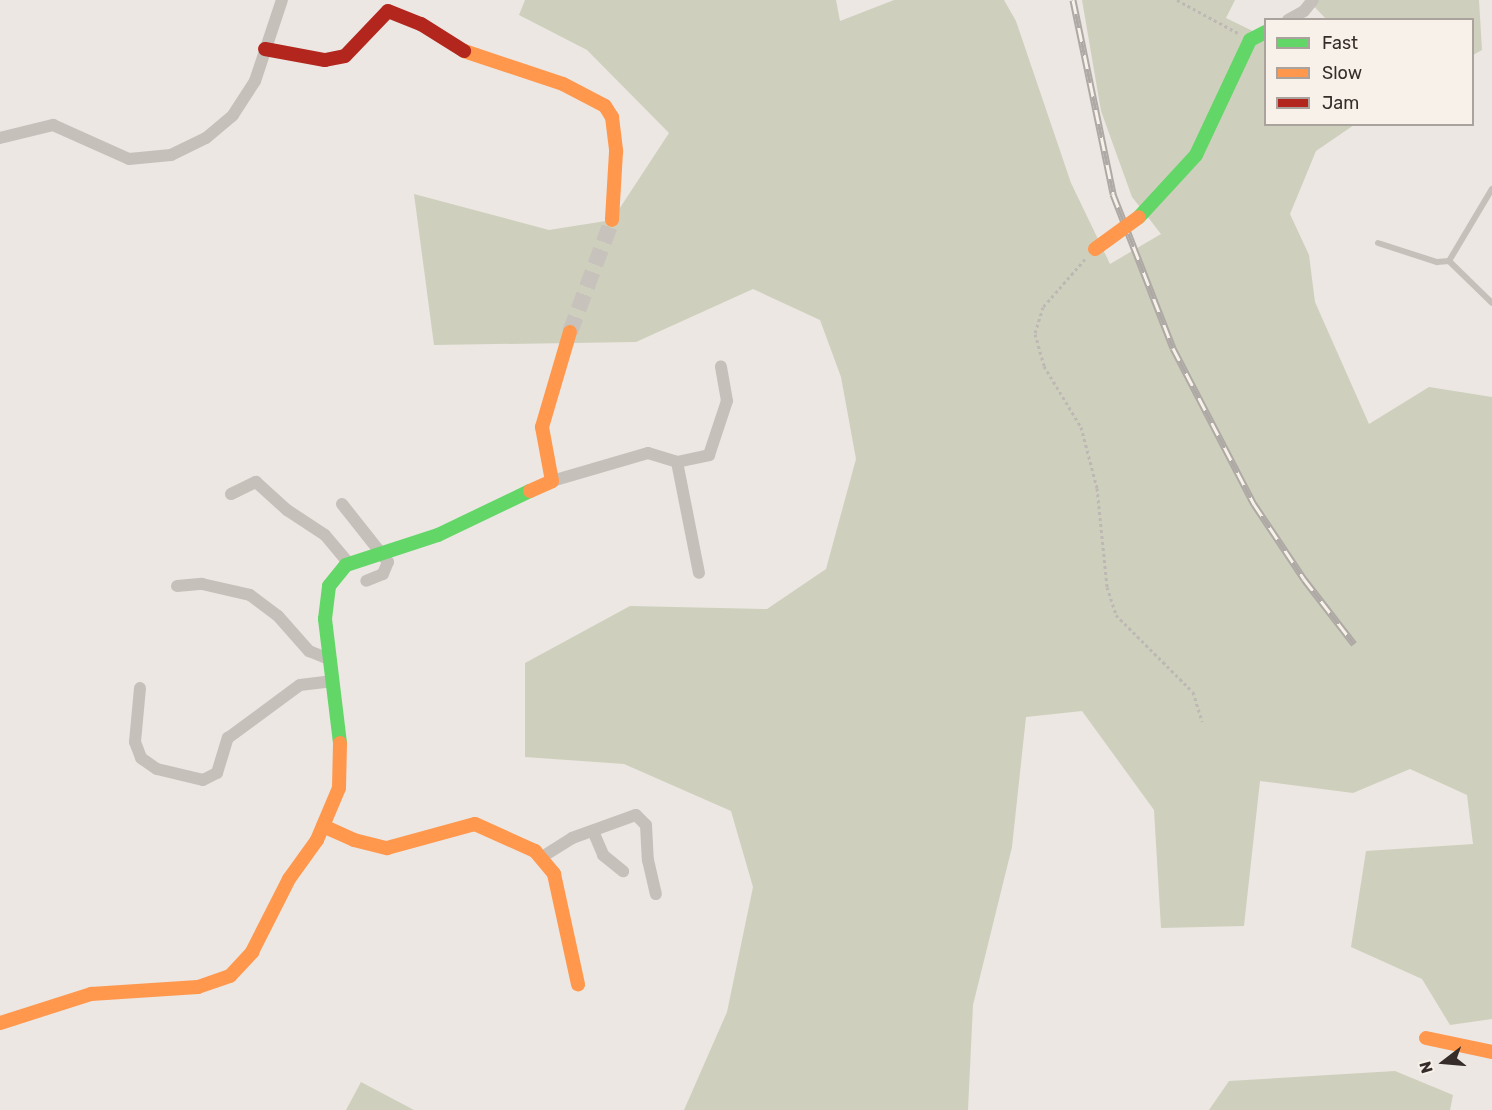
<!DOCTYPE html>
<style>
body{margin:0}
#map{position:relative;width:1492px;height:1110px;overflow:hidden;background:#ece7e2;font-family:Rubik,sans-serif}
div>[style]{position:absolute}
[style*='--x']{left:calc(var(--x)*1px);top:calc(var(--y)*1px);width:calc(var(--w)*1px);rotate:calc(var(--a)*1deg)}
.green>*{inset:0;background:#ced0bd}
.secondary-tunnel>*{height:16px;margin-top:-8px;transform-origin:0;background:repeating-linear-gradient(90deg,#c8c2bd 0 16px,transparent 0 24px)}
.path>*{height:3px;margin-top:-1.5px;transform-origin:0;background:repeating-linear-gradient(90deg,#beb8b4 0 3px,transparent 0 6px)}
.lane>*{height:6px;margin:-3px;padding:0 3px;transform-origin:3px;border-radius:3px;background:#c6c0bb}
.street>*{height:12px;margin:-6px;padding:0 6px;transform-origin:6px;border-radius:6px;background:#c6c0bb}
.fast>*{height:14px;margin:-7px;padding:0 7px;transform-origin:7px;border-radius:7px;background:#63d668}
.slow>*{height:14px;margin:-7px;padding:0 7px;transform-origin:7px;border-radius:7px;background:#ff974d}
.jam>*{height:14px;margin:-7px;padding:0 7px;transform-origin:7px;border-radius:7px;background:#b3261e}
.rail>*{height:7px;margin-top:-3.5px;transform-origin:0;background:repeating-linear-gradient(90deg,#f8f1ea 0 14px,#aea9a5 0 28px);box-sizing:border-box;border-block:2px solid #aea9a5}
.slow-bridge>*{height:14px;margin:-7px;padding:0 7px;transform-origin:7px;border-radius:7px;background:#ff974d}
span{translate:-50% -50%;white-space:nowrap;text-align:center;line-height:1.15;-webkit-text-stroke:5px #f8f1ea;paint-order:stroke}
.legend{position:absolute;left:1264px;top:18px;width:210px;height:108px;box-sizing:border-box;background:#f8f1ea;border:2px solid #aaa39d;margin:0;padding:8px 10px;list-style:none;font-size:18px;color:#362d2a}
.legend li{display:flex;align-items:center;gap:12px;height:30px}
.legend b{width:30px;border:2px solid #aaa39d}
.north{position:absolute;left:1414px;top:1032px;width:60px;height:60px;-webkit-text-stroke:4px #f8f1ea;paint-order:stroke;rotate:254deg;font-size:16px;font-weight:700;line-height:24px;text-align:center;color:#362d2a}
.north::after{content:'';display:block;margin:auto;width:21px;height:27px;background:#362d2a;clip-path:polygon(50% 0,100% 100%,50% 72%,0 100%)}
</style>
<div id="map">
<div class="green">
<div style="clip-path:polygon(525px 0,836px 0,840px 21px,894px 0,1004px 0,1016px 21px,1071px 183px,1110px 264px,1161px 234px,1132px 197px,1101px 111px,1082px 0,1235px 0,1226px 18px,1265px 37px,1266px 124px,1354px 125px,1316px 151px,1290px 214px,1309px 255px,1315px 302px,1369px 424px,1429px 387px,1492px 397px,1492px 1019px,1450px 1025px,1422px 979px,1351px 947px,1366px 851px,1473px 844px,1467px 795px,1410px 769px,1353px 793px,1260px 781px,1244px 926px,1161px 928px,1154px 810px,1082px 711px,1026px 717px,1012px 847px,973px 1005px,968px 1110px,684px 1110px,727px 1012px,753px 887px,731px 811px,624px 764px,525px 757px,525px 663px,630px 606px,767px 609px,826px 569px,856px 459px,841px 377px,820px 320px,753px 289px,636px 342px,434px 345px,414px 194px,549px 230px,612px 220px,669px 133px,587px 50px,519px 15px)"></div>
<div style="clip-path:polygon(1308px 0,1479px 0,1482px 50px,1473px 55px,1472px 20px,1326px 19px)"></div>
<div style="clip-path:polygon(1395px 1071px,1453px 1095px,1450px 1110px,1209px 1110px,1229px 1081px)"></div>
<div style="clip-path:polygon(361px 1082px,414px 1110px,346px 1110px)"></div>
</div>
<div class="secondary-tunnel">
<div style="--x:570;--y:332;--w:120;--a:-69.4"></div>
</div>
<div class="path">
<div style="--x:1177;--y:0;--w:69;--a:28.4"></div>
<div style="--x:1085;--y:259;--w:64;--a:131.2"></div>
<div style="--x:1043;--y:307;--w:28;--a:107"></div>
<div style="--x:1035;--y:334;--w:33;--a:74"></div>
<div style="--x:1044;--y:366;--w:71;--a:58.8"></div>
<div style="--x:1081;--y:427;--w:63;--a:75.3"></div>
<div style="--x:1097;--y:488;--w:100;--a:84.2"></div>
<div style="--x:1107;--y:587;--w:29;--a:72"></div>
<div style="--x:1116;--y:615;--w:109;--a:45"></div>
<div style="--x:1193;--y:692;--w:31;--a:73"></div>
</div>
<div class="lane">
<div style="--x:1378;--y:243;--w:62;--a:17.9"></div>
<div style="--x:1437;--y:262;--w:12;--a:-5"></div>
<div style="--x:1449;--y:261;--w:84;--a:-59.2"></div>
<div style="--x:1449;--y:261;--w:60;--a:44.3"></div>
</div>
<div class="street">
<div style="--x:1288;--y:20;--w:18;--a:-29"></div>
<div style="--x:1304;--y:11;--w:14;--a:-51"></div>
<div style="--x:0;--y:138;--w:55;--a:-13.8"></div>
<div style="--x:53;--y:125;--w:83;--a:24.1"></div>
<div style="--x:129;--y:159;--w:42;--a:-5.4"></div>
<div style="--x:171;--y:155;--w:39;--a:-26"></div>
<div style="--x:206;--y:138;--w:35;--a:-40"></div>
<div style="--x:233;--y:115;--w:40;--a:-57.1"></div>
<div style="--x:255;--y:81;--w:85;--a:-71.6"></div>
<div style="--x:677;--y:462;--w:113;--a:78.8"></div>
<div style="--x:552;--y:481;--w:100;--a:-16.3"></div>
<div style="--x:648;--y:453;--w:30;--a:17"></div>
<div style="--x:677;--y:462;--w:33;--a:-12"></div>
<div style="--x:709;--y:455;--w:57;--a:-71.6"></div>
<div style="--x:727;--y:401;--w:35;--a:-100"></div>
<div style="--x:231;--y:494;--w:28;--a:-26"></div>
<div style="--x:256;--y:482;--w:42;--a:42.1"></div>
<div style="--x:287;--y:510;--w:45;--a:33.3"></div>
<div style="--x:325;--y:535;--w:38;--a:50"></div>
<div style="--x:342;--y:504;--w:74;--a:51.6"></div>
<div style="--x:388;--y:562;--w:13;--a:113"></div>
<div style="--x:383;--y:574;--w:18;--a:158"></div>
<div style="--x:177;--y:586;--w:25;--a:-5"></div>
<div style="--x:202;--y:584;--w:49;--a:12.9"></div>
<div style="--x:250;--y:595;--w:35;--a:37"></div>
<div style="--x:278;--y:616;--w:47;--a:48.5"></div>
<div style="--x:309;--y:651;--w:22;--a:22"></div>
<div style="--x:140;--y:688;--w:54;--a:95.3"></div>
<div style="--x:135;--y:742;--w:17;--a:69"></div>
<div style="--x:141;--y:758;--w:19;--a:35"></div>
<div style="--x:157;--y:769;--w:47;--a:13.4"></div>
<div style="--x:203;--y:780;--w:16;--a:-27"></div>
<div style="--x:217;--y:773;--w:37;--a:-73"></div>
<div style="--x:228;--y:738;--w:89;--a:-36.4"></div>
<div style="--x:300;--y:685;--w:31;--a:-7"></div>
<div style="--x:593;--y:831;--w:26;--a:67"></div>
<div style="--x:603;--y:855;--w:26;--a:39"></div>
<div style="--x:542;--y:857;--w:36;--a:-32"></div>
<div style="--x:572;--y:838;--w:68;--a:-19.8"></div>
<div style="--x:636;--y:815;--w:14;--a:45"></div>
<div style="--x:646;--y:825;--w:35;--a:87"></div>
<div style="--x:648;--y:860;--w:35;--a:77"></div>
</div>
<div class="fast">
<div style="--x:1139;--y:217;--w:84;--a:-47.4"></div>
<div style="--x:1196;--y:155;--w:127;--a:-64.8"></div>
<div style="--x:1250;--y:40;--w:18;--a:-27"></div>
<div style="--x:340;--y:743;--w:125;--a:-96.9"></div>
<div style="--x:325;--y:619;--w:33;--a:-83"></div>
<div style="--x:329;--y:586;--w:27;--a:-51"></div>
<div style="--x:346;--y:565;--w:97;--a:-18.1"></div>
<div style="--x:438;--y:535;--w:102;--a:-25.6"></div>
</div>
<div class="slow">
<div style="--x:464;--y:51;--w:104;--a:18.4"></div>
<div style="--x:563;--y:84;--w:47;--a:27.6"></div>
<div style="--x:605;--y:106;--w:13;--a:58"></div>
<div style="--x:612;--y:117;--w:35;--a:83"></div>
<div style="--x:616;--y:152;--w:68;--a:93.4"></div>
<div style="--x:530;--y:491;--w:24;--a:-24"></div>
<div style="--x:552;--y:481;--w:55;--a:-100.5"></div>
<div style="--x:542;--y:427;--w:99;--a:-73.6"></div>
<div style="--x:323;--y:826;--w:34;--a:24"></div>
<div style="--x:354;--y:840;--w:34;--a:14"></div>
<div style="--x:387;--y:848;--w:91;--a:-15.3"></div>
<div style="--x:475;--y:824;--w:66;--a:24.2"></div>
<div style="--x:535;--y:851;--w:30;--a:50"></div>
<div style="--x:554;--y:874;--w:113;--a:77.7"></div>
<div style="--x:0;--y:1023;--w:96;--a:-17.7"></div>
<div style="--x:91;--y:994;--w:107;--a:-3.7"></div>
<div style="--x:198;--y:987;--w:34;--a:-19"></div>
<div style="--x:230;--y:976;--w:33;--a:-47"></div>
<div style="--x:252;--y:952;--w:82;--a:-63.1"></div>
<div style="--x:289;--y:879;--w:48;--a:-54.3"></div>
<div style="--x:317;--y:840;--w:56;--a:-67.1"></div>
<div style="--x:339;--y:788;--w:45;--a:-88.7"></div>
<div style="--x:1426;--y:1038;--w:67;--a:12"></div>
</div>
<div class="jam">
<div style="--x:265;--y:49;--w:61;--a:10.4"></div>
<div style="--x:325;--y:60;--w:20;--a:-11"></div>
<div style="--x:345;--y:56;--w:62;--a:-46.3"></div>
<div style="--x:388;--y:11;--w:35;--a:22"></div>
<div style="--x:421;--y:24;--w:51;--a:32.1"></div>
</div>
<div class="rail">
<div style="--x:1073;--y:0;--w:198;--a:78.3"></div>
<div style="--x:1113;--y:194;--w:165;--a:68.7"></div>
<div style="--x:1173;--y:348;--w:176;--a:62.6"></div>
<div style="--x:1254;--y:504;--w:90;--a:56.3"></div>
<div style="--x:1304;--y:579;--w:82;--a:52.4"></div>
</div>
<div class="slow-bridge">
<div style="--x:1095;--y:249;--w:54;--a:-36"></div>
</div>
<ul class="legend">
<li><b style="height:8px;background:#63d668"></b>Fast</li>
<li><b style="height:8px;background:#ff974d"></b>Slow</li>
<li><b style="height:8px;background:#b3261e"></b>Jam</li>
</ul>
<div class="north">N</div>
</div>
